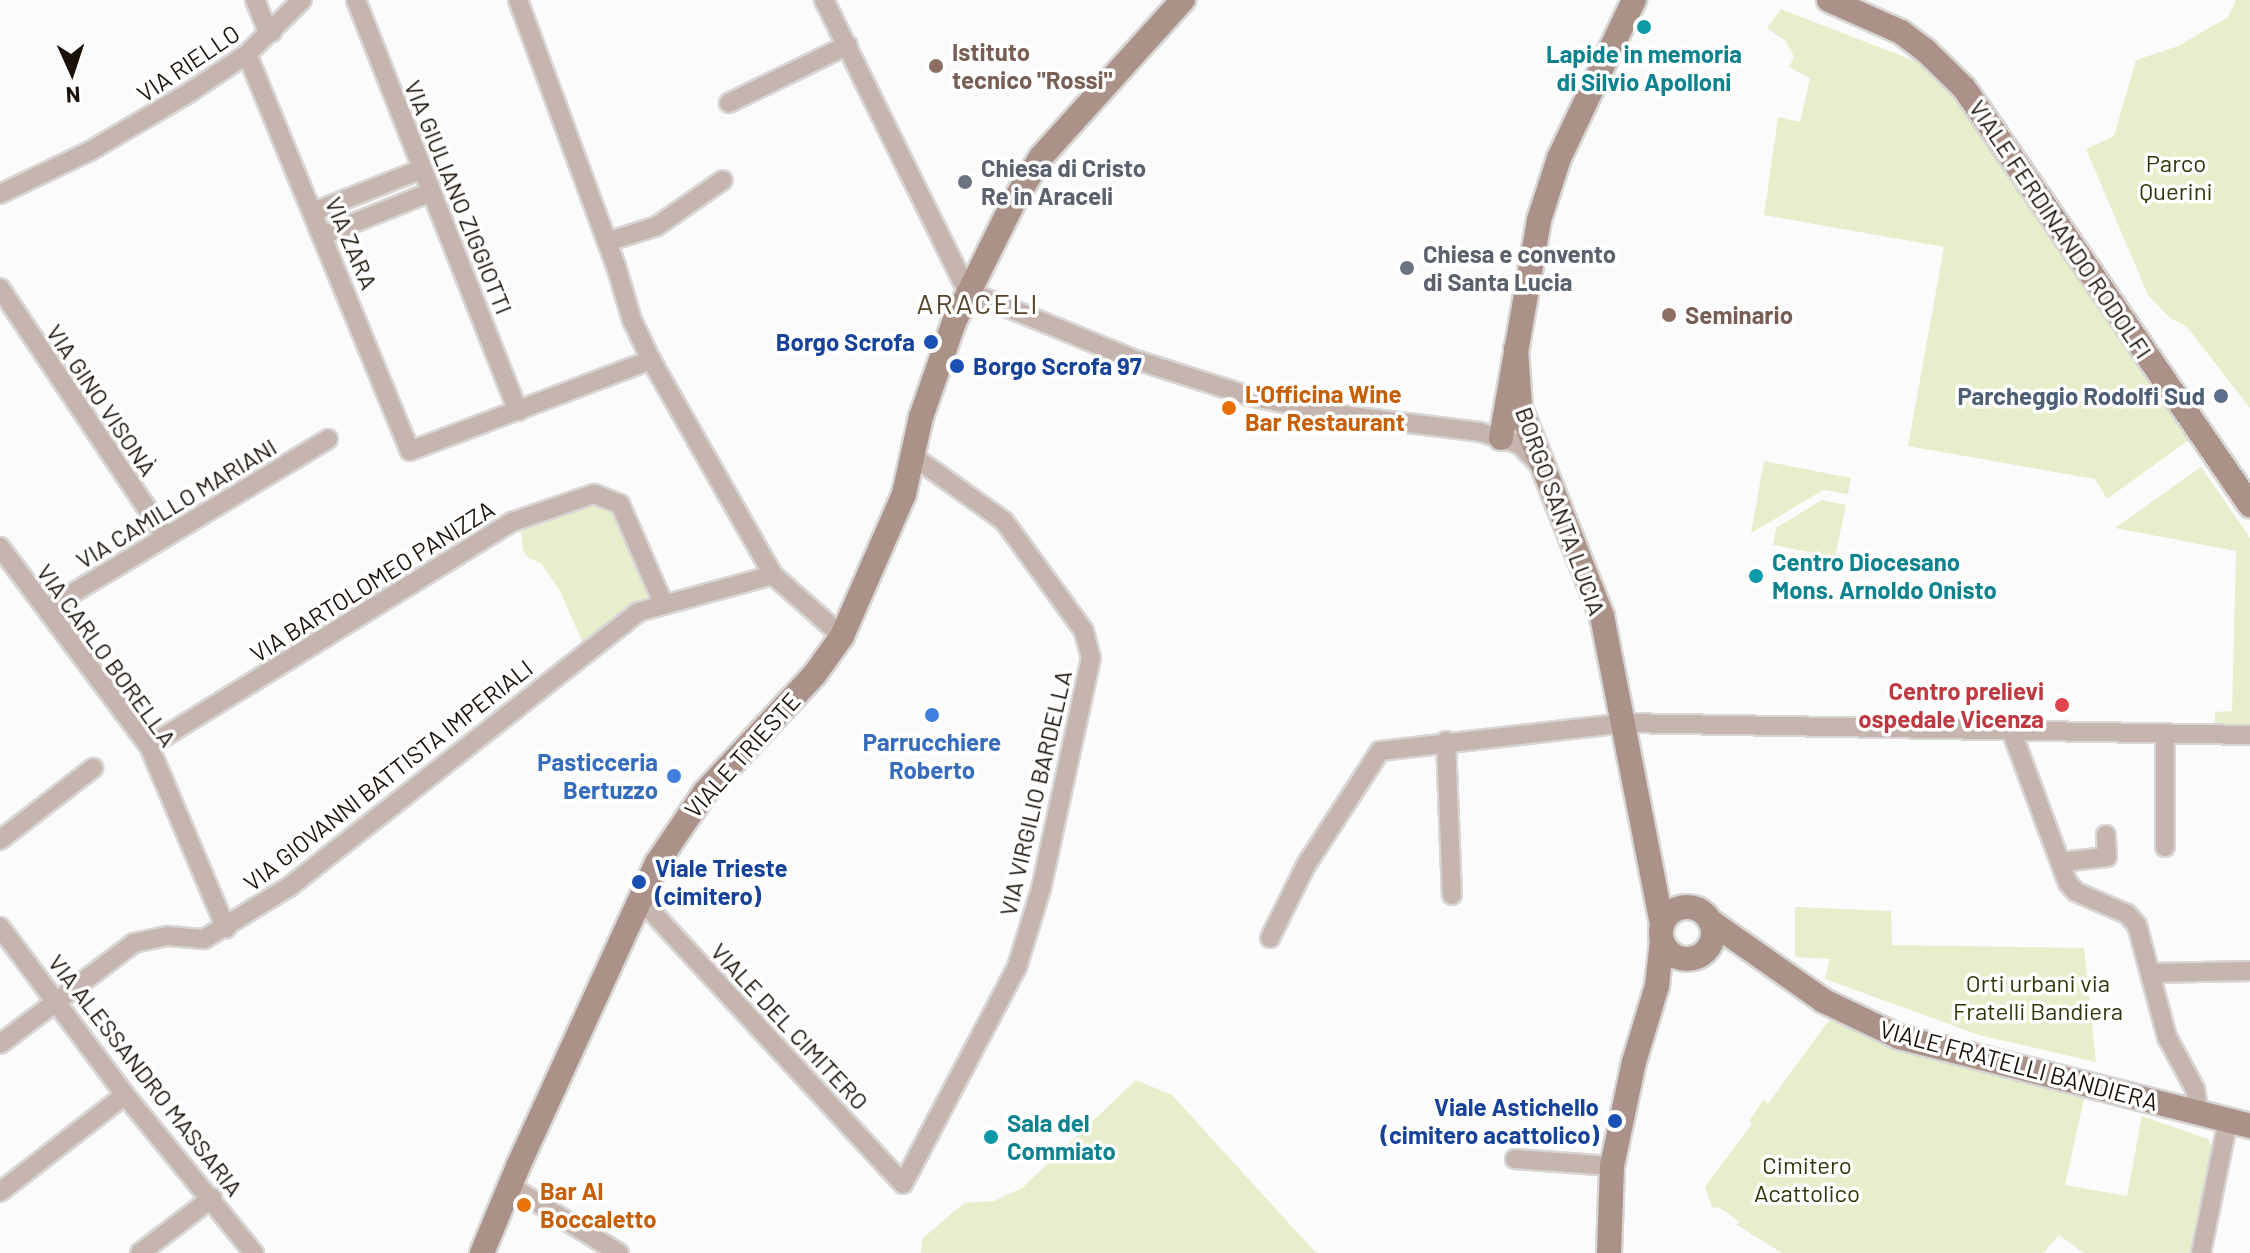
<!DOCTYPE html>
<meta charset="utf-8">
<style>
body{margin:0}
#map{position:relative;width:2250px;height:1253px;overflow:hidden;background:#fbfbfb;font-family:Barlow,sans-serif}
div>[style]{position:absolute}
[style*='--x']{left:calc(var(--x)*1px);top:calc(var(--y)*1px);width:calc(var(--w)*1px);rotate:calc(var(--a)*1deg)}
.green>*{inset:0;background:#e7eecc}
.roads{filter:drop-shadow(2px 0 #d7d6d4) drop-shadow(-2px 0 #d7d6d4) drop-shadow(0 2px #d7d6d4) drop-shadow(0 -2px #d7d6d4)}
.street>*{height:18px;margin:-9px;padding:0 9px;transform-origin:9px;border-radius:9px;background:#c6b4ae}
.secondary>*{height:24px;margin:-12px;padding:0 12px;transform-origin:12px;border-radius:12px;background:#ab9289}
.secondary>.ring{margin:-12px;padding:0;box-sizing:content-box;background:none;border:24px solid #ab9289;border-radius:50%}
.dots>*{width:22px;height:22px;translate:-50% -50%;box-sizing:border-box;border:4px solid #fff;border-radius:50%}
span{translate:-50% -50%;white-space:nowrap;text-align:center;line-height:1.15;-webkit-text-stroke:7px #fff;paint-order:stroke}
.education-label{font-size:24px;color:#785e54;font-weight:700}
.left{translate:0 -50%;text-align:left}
.culture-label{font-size:24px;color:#0d838f;font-weight:700}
.street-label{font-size:24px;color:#1a1108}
.park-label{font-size:24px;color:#31360a}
.worship-label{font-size:24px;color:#5b616d;font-weight:700}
.transit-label{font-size:24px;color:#164399;font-weight:700}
.right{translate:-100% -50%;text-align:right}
.food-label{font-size:24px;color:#c56008;font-weight:700}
.service-label{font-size:24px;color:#4e5e75;font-weight:700}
.health-label{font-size:24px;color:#be3a42;font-weight:700}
.shop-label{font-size:24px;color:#366cbe;font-weight:700}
.quarter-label{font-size:28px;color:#55422a;letter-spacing:2px}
.north{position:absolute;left:32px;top:32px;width:80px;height:80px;-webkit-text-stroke:6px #fff;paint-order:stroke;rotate:177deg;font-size:22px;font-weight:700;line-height:32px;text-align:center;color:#1a1108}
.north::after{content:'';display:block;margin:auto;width:28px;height:36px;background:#1a1108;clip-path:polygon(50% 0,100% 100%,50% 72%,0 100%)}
</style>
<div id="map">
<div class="green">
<div style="clip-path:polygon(2236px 0,2250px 0,2250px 408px,2187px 327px,2170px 318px,2148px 295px,2086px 149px,2114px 136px,2136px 60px,2178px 46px,2228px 17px)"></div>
<div style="clip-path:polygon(1781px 9px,1935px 69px,2190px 439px,2107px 499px,2095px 479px,1908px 446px,1944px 247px,1764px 215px,1778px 117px,1800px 122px,1810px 78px,1789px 67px,1794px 57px,1786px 41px,1767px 28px)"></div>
<div style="clip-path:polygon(1764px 461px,1851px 478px,1848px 494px,1823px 490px,1751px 533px)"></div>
<div style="clip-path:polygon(2201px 467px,2250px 538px,2250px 724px,2215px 724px,2215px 712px,2232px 711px,2236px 551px,2115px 528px)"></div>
<div style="clip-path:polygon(594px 494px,620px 504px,663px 603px,587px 652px,560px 591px,541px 563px,528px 558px,523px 550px,520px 519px)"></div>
<div style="clip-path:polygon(1822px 500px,1846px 505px,1835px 557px,1773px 545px,1776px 528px)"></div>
<div style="clip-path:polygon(1795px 907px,1891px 911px,1892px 945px,2084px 948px,2096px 1062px,1979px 1035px,1825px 979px,1830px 959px,1795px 957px)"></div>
<div style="clip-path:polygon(1829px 1020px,1898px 1050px,2084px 1099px,2065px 1185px,2127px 1196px,2142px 1116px,2208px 1139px,2212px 1147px,2189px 1253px,2084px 1253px,2059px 1235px,2043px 1253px,1782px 1253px,1737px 1225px,1739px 1221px,1718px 1207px,1712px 1208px,1705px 1187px,1752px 1124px,1749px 1121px,1763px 1100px,1768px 1104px)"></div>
<div style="clip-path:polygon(1136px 1080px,1172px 1095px,1316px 1253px,921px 1253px,922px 1239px,964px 1203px,994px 1201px,1022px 1188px)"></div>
</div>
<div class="roads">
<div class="street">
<div style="--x:255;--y:0;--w:29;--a:68"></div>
<div style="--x:266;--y:27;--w:8;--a:40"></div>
<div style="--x:356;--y:0;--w:442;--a:68.5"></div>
<div style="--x:518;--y:0;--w:283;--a:69.8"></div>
<div style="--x:616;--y:266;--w:56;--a:73.5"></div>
<div style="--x:632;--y:320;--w:44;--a:64.6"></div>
<div style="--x:651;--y:360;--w:247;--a:60.4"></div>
<div style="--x:773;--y:575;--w:92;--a:41.5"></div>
<div style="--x:824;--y:0;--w:324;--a:63.8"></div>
<div style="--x:967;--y:291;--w:176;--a:22.3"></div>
<div style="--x:1130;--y:358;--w:125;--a:17.7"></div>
<div style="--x:1249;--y:396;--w:95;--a:11.5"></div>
<div style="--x:1342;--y:415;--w:139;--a:7"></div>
<div style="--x:1480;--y:432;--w:41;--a:17.1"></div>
<div style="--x:1519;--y:444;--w:30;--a:45"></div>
<div style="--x:247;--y:54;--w:429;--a:67.7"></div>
<div style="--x:410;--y:451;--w:258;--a:-20.7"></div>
<div style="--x:729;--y:103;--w:132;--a:-26"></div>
<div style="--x:0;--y:194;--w:100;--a:-25.5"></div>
<div style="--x:90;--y:151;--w:116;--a:-30.5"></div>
<div style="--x:190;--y:92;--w:69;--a:-33.7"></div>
<div style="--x:247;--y:54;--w:77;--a:-44.5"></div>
<div style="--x:313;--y:212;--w:117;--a:-21.5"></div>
<div style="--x:324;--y:235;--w:115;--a:-21.9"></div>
<div style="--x:607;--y:242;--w:52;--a:-17.7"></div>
<div style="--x:657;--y:226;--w:80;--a:-34.9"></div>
<div style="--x:0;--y:288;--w:299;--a:56.3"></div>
<div style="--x:0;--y:547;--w:249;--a:53.2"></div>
<div style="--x:149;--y:746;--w:198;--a:67.1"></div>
<div style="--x:48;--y:608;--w:327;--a:-31.1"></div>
<div style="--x:2011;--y:730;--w:163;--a:69.6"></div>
<div style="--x:2068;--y:883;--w:12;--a:48"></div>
<div style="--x:2076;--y:892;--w:56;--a:23.3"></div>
<div style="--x:2127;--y:914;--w:15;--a:48"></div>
<div style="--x:2137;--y:925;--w:116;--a:75"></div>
<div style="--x:2167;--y:1037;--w:59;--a:61.7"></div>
<div style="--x:2195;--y:1089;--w:24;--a:81"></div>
<div style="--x:2165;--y:733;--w:114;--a:90"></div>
<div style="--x:1446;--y:741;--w:154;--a:87.8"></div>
<div style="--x:149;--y:746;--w:427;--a:-31.7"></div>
<div style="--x:512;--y:522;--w:87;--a:-18.9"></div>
<div style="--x:594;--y:494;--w:28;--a:21"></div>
<div style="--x:620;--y:504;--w:108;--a:66.5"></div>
<div style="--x:0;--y:840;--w:118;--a:-37.7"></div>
<div style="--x:2060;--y:862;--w:47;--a:-6.1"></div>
<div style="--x:2107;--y:857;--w:22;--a:-93"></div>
<div style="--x:641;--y:900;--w:386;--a:47.3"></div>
<div style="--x:903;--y:1184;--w:245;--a:-62.3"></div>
<div style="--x:1017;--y:967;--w:82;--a:-72.9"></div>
<div style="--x:1041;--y:889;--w:236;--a:-77.8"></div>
<div style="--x:1091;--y:658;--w:28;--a:-105"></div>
<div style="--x:1084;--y:631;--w:136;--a:-126"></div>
<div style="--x:1004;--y:521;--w:112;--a:-144.5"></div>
<div style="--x:0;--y:927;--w:209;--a:53.3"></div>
<div style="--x:125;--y:1095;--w:204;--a:50.8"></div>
<div style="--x:1270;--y:938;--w:81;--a:-63.7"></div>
<div style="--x:1306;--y:865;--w:136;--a:-57"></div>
<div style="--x:1380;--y:751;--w:246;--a:-6.5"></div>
<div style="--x:1624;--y:723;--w:626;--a:1.1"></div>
<div style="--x:2150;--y:973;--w:100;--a:-1.1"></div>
<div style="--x:0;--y:1044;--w:168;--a:-37"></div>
<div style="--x:134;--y:943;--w:35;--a:-12"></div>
<div style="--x:168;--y:936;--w:36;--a:5"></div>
<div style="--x:204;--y:939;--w:100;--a:-31.5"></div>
<div style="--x:289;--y:887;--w:444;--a:-38.2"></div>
<div style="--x:638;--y:612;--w:140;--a:-15.3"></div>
<div style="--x:1515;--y:1159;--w:97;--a:4.1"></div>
<div style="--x:510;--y:1186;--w:128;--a:31.6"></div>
<div style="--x:0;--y:1192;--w:158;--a:-37.8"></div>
<div style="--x:140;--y:1253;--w:91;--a:-37.4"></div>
<div style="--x:2201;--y:1253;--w:136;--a:-78.5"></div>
</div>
<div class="secondary">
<div style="--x:1829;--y:0;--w:79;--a:24"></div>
<div style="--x:1901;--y:32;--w:30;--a:37"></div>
<div style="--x:1925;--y:50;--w:54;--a:44.3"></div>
<div style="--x:1964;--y:88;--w:506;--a:55.56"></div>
<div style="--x:1516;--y:349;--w:59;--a:86.1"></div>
<div style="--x:1520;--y:408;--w:224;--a:68.5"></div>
<div style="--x:1602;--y:616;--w:315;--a:79"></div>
<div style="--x:1501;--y:438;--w:221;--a:-80.1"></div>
<div style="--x:1539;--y:220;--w:65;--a:-72.1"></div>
<div style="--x:1559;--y:158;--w:175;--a:-64.6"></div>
<div class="ring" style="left:1661px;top:907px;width:28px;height:28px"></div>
<div style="--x:1710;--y:921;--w:139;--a:35.1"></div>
<div style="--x:1824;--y:1001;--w:83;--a:25.6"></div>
<div style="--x:1899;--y:1037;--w:362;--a:14.2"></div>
<div style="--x:482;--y:1253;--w:96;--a:-67.4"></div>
<div style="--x:519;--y:1164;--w:331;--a:-65.4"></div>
<div style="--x:657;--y:863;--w:86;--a:-55.9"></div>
<div style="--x:705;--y:792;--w:161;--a:-47"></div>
<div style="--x:815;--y:674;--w:47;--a:-54.6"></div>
<div style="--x:842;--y:636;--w:155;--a:-66.4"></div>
<div style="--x:904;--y:494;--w:79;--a:-77.6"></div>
<div style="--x:921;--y:417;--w:101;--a:-70.8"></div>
<div style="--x:954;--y:322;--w:133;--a:-63.6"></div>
<div style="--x:1013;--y:203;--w:54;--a:-58.7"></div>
<div style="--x:1041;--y:157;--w:212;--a:-47.9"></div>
<div style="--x:1609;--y:1253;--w:87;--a:-88"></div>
<div style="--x:1612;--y:1166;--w:106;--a:-78.1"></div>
<div style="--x:1634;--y:1062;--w:79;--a:-73.2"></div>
<div style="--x:1657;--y:986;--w:45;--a:-83.7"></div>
</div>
</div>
<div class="dots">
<div style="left:1644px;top:27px;background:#0f9aa8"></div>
<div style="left:936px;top:66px;background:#8d6e63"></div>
<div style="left:965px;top:182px;background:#6b7280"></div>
<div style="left:1407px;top:268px;background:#6b7280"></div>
<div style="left:1669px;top:315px;background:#8d6e63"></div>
<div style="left:931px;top:342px;background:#1a4fb4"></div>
<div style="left:957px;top:366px;background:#1a4fb4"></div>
<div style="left:2221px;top:396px;background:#5c6f8a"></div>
<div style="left:1229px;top:408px;background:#e8710a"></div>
<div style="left:1756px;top:576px;background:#0f9aa8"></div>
<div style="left:2062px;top:705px;background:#e0444e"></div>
<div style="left:932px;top:715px;background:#3f7fe0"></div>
<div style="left:674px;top:776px;background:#3f7fe0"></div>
<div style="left:639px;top:882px;background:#1a4fb4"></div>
<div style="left:1615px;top:1121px;background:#1a4fb4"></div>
<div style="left:991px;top:1137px;background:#0f9aa8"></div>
<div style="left:524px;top:1205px;background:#e8710a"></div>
</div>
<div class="education-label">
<span class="left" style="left:952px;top:66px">Istituto<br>tecnico "Rossi"</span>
<span class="left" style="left:1685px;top:315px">Seminario</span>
</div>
<div class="culture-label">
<span style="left:1644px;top:68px">Lapide in memoria<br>di Silvio Apolloni</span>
<span class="left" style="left:1772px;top:576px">Centro Diocesano<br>Mons. Arnoldo Onisto</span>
<span class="left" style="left:1007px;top:1137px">Sala del<br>Commiato</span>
</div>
<div class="street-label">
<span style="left:188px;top:63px;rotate:-34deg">VIA RIELLO</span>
<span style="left:459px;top:197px;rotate:68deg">VIA GIULIANO ZIGGIOTTI</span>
<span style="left:2061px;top:229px;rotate:56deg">VIALE FERDINANDO RODOLFI</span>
<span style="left:352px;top:243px;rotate:67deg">VIA ZARA</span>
<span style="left:102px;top:400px;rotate:56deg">VIA GINO VISONÀ</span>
<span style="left:176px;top:503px;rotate:-31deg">VIA CAMILLO MARIANI</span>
<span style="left:1561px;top:511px;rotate:70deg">BORGO SANTA LUCIA</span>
<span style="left:372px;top:581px;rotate:-32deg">VIA BARTOLOMEO PANIZZA</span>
<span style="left:107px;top:655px;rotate:54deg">VIA CARLO BORELLA</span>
<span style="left:742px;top:755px;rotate:-48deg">VIALE TRIESTE</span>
<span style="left:388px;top:775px;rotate:-38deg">VIA GIOVANNI BATTISTA IMPERIALI</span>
<span style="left:1035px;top:793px;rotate:-77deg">VIA VIRGILIO BARDELLA</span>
<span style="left:790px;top:1026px;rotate:47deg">VIALE DEL CIMITERO</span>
<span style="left:2019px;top:1065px;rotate:15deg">VIALE FRATELLI BANDIERA</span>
<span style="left:146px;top:1075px;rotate:52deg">VIA ALESSANDRO MASSARIA</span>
</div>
<div class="park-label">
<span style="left:2176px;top:177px">Parco<br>Querini</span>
<span style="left:2038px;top:997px">Orti urbani via<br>Fratelli Bandiera</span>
<span style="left:1807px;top:1179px">Cimitero<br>Acattolico</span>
</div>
<div class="worship-label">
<span class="left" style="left:981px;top:182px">Chiesa di Cristo<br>Re in Araceli</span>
<span class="left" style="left:1423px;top:268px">Chiesa e convento<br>di Santa Lucia</span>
</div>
<div class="transit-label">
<span class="right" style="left:915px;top:342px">Borgo Scrofa</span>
<span class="left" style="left:973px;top:366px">Borgo Scrofa 97</span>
<span class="left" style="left:655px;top:882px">Viale Trieste<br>(cimitero)</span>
<span class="right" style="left:1599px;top:1121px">Viale Astichello<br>(cimitero acattolico)</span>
</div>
<div class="food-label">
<span class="left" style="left:1245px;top:408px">L'Officina Wine<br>Bar Restaurant</span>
<span class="left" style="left:540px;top:1205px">Bar Al<br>Boccaletto</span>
</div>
<div class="service-label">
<span class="right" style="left:2205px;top:396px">Parcheggio Rodolfi Sud</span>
</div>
<div class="health-label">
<span class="right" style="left:2044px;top:705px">Centro prelievi<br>ospedale Vicenza</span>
</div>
<div class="shop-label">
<span style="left:932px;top:756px">Parrucchiere<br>Roberto</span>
<span class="right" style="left:658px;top:776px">Pasticceria<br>Bertuzzo</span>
</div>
<div class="quarter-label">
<span style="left:978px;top:303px">ARACELI</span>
</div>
<div class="north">N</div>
</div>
